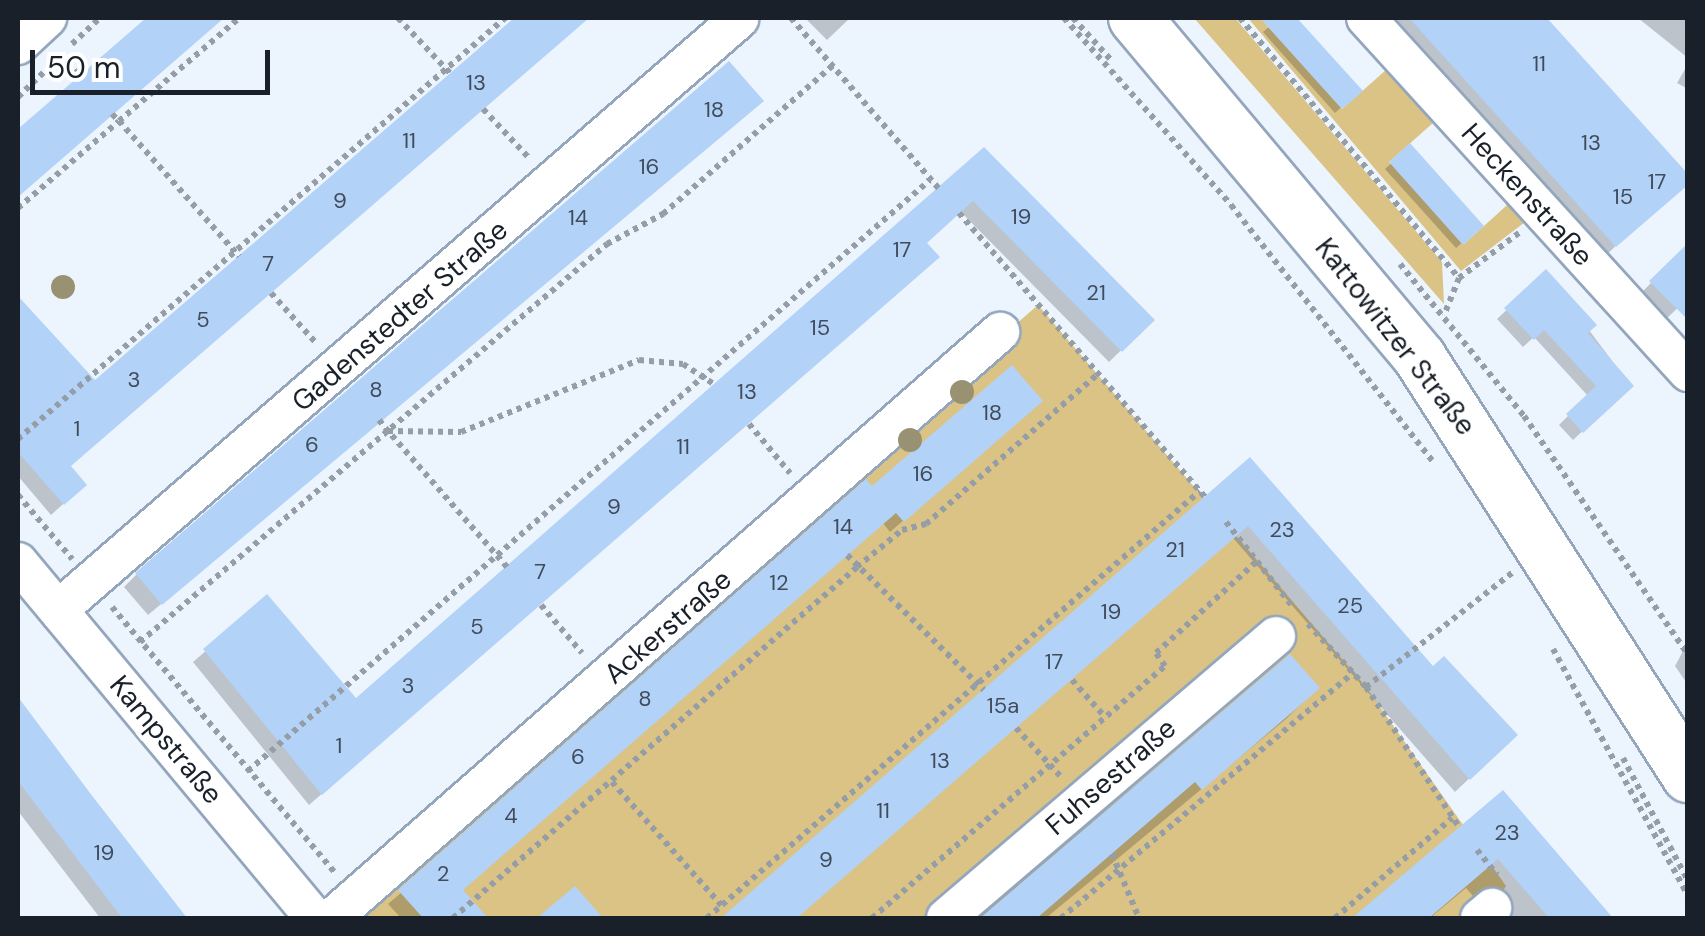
<!DOCTYPE html>
<meta charset="utf-8">
<style>
body{margin:0}
#map{position:relative;width:1705px;height:936px;overflow:hidden;background:#ecf4fe;font-family:"DM Sans",sans-serif}
div>[style]{position:absolute}
[style*='--x']{left:calc(var(--x)*1px);top:calc(var(--y)*1px);width:calc(var(--w)*1px);rotate:calc(var(--a)*1deg)}
.green>*{inset:0;background:#dac385}
.shadow>*{inset:0;background:#0003}
.building>*{inset:0;background:#b3d2f7}
.path>*{height:6px;margin-top:-3px;transform-origin:0;background:repeating-linear-gradient(90deg,#959da6 0 5px,transparent 0 10px)}
.roads{filter:drop-shadow(2px 0 #93a6bc) drop-shadow(-2px 0 #93a6bc) drop-shadow(0 2px #93a6bc) drop-shadow(0 -2px #93a6bc)}
.street>*{height:38px;margin:-19px;padding:0 19px;transform-origin:19px;border-radius:19px;background:#fff}
.secondary>*{height:52px;margin:-26px;padding:0 26px;transform-origin:26px;border-radius:26px;background:#fff}
.trees>*{width:24px;height:24px;margin:-12px;border-radius:50%;background:#989272}
span{translate:-50% -50%;white-space:nowrap;text-align:center;line-height:1.15;-webkit-text-stroke:8px #fff;paint-order:stroke}
.number-label{font-size:22px;color:#404c5c}
.number-label span{-webkit-text-stroke-width:0}
.street-label{font-size:28px;color:#192029}
.frame{position:absolute;inset:0;border:20px solid #192029;pointer-events:none}
.scale{position:absolute;left:30px;top:50px;width:240px;height:45px;box-sizing:border-box;border:5px solid #192029;border-top:0;padding-left:12px;font-size:30px;line-height:35px;white-space:nowrap;color:#192029;-webkit-text-stroke:8px #fff;paint-order:stroke}
</style>
<div id="map">
<div class="green">
<div style="clip-path:polygon(1194px 18px,1235px 18px,1442px 262px,1444px 304px)"></div>
<div style="clip-path:polygon(1248px 18px,1275px 18px,1267px 26px,1342px 109px,1395px 62px,1442px 115px,1389px 162px,1464px 244px,1516px 197px,1533px 216px,1461px 271px)"></div>
<div style="clip-path:polygon(1038px 305px,1366px 687px,1506px 886px,1492px 908px,1480px 918px,332px 918px)"></div>
</div>
<div class="shadow">
<div style="clip-path:polygon(150px 18px,222px 18px,18px 195px,18px 133px)"></div>
<div style="clip-path:polygon(515px 18px,587px 18px,68px 467px,72px 496px,51px 515px,18px 476px,18px 299px,95px 384px)"></div>
<div style="clip-path:polygon(805px 18px,850px 18px,827px 40px)"></div>
<div style="clip-path:polygon(1279px 18px,1294px 18px,1359px 91px,1335px 113px,1263px 32px)"></div>
<div style="clip-path:polygon(1387px 18px,1535px 18px,1688px 178px,1603px 258px)"></div>
<div style="clip-path:polygon(1638px 18px,1688px 18px,1688px 58px)"></div>
<div style="clip-path:polygon(1688px 64px,1688px 89px,1677px 83px)"></div>
<div style="clip-path:polygon(728px 65px,749px 113px,148px 615px,124px 587px,136px 575px)"></div>
<div style="clip-path:polygon(1410px 146px,1481px 226px,1456px 248px,1385px 169px)"></div>
<div style="clip-path:polygon(983px 150px,1152px 320px,1109px 362px,960px 211px,924px 243px,925px 268px,309px 805px,193px 662px,267px 598px,355px 700px)"></div>
<div style="clip-path:polygon(1688px 246px,1688px 298px,1664px 321px,1639px 295px)"></div>
<div style="clip-path:polygon(1546px 273px,1631px 386px,1573px 440px,1559px 425px,1588px 396px,1534px 337px,1523px 347px,1497px 319px)"></div>
<div style="clip-path:polygon(1028px 413px,890px 532px,883px 523px,427px 918px,401px 918px,388px 904px,872px 490px)"></div>
<div style="clip-path:polygon(1250px 461px,1501px 748px,1455px 792px,1233px 538px,796px 918px,724px 918px)"></div>
<div style="clip-path:polygon(1688px 642px,1688px 685px,1675px 666px)"></div>
<div style="clip-path:polygon(1290px 657px,1317px 688px,1286px 719px,1046px 918px,976px 918px)"></div>
<div style="clip-path:polygon(18px 705px,182px 918px,100px 918px,18px 811px)"></div>
<div style="clip-path:polygon(1502px 793px,1609px 918px,1492px 918px,1466px 888px,1430px 918px,1355px 918px)"></div>
</div>
<div class="building">
<div style="clip-path:polygon(146px 18px,224px 18px,18px 197px,18px 129px)"></div>
<div style="clip-path:polygon(514px 18px,589px 18px,71px 466px,87px 485px,64px 505px,18px 452px,18px 296px,95px 380px)"></div>
<div style="clip-path:polygon(1260px 18px,1297px 18px,1363px 91px,1342px 109px)"></div>
<div style="clip-path:polygon(1409px 18px,1547px 18px,1688px 174px,1688px 185px,1616px 247px)"></div>
<div style="clip-path:polygon(729px 61px,764px 101px,162px 605px,135px 573px)"></div>
<div style="clip-path:polygon(1410px 143px,1484px 226px,1463px 245px,1389px 162px)"></div>
<div style="clip-path:polygon(984px 147px,1155px 320px,1122px 352px,973px 201px,927px 243px,940px 257px,322px 795px,203px 649px,267px 594px,356px 698px)"></div>
<div style="clip-path:polygon(1688px 243px,1688px 320px,1649px 281px)"></div>
<div style="clip-path:polygon(1546px 269px,1597px 325px,1588px 333px,1634px 386px,1583px 433px,1566px 414px,1596px 386px,1544px 330px,1534px 340px,1504px 308px)"></div>
<div style="clip-path:polygon(1012px 365px,1043px 401px,904px 522px,896px 513px,463px 890px,488px 918px,423px 918px,398px 890px,866px 479px,872px 486px)"></div>
<div style="clip-path:polygon(1250px 457px,1433px 666px,1444px 656px,1518px 735px,1470px 780px,1248px 526px,797px 918px,721px 918px)"></div>
<div style="clip-path:polygon(1290px 654px,1320px 688px,1202px 790px,1195px 782px,1037px 918px,980px 918px)"></div>
<div style="clip-path:polygon(18px 697px,90px 793px,187px 918px,122px 918px,18px 781px)"></div>
<div style="clip-path:polygon(1503px 790px,1613px 918px,1549px 918px,1498px 859px,1429px 918px,1352px 918px)"></div>
<div style="clip-path:polygon(575px 886px,603px 918px,537px 918px)"></div>
</div>
<div class="path">
<div style="--x:398;--y:18;--w:76;--a:46.6"></div>
<div style="--x:791;--y:18;--w:226;--a:49.1"></div>
<div style="--x:1064;--y:18;--w:251;--a:48.2"></div>
<div style="--x:1231;--y:205;--w:327;--a:51.8"></div>
<div style="--x:1073;--y:18;--w:58;--a:47.8"></div>
<div style="--x:1240;--y:18;--w:340;--a:49.9"></div>
<div style="--x:1459;--y:278;--w:40;--a:112"></div>
<div style="--x:72;--y:44;--w:38;--a:-43"></div>
<div style="--x:61;--y:55;--w:28;--a:49"></div>
<div style="--x:18;--y:97;--w:37;--a:-44"></div>
<div style="--x:483;--y:109;--w:69;--a:46.8"></div>
<div style="--x:112;--y:114;--w:10;--a:45"></div>
<div style="--x:119;--y:121;--w:158;--a:-40.6"></div>
<div style="--x:18;--y:208;--w:133;--a:-40.7"></div>
<div style="--x:119;--y:121;--w:181;--a:48.4"></div>
<div style="--x:959;--y:213;--w:376;--a:49.1"></div>
<div style="--x:1400;--y:264;--w:196;--a:50.8"></div>
<div style="--x:1524;--y:416;--w:290;--a:55.5"></div>
<div style="--x:1459;--y:278;--w:75;--a:-36.9"></div>
<div style="--x:271;--y:293;--w:69;--a:48"></div>
<div style="--x:379;--y:420;--w:14;--a:51"></div>
<div style="--x:749;--y:424;--w:64;--a:50.1"></div>
<div style="--x:18;--y:439;--w:644;--a:-40.84"></div>
<div style="--x:18;--y:495;--w:84;--a:49.8"></div>
<div style="--x:1226;--y:522;--w:108;--a:51.8"></div>
<div style="--x:847;--y:555;--w:192;--a:44.6"></div>
<div style="--x:507;--y:567;--w:181;--a:-131.2"></div>
<div style="--x:388;--y:431;--w:73;--a:0.8"></div>
<div style="--x:461;--y:432;--w:192;--a:-22"></div>
<div style="--x:639;--y:360;--w:44;--a:5.2"></div>
<div style="--x:683;--y:364;--w:38;--a:33"></div>
<div style="--x:541;--y:605;--w:63;--a:49.5"></div>
<div style="--x:112;--y:607;--w:347;--a:50"></div>
<div style="--x:1308;--y:624;--w:86;--a:47.4"></div>
<div style="--x:1366;--y:687;--w:168;--a:56.4"></div>
<div style="--x:140;--y:642;--w:614;--a:-40.44"></div>
<div style="--x:607;--y:244;--w:64;--a:-28.2"></div>
<div style="--x:663;--y:214;--w:226;--a:-41.2"></div>
<div style="--x:1553;--y:649;--w:281;--a:61.3"></div>
<div style="--x:1072;--y:680;--w:50;--a:48.3"></div>
<div style="--x:1366;--y:687;--w:187;--a:-38"></div>
<div style="--x:1016;--y:728;--w:69;--a:47.3"></div>
<div style="--x:1623;--y:758;--w:139;--a:62.1"></div>
<div style="--x:248;--y:771;--w:902;--a:-40.91"></div>
<div style="--x:612;--y:782;--w:166;--a:48.4"></div>
<div style="--x:1477;--y:850;--w:32;--a:51"></div>
<div style="--x:1112;--y:854;--w:69;--a:67.1"></div>
<div style="--x:453;--y:918;--w:535;--a:-40.98"></div>
<div style="--x:857;--y:567;--w:58;--a:-39.4"></div>
<div style="--x:902;--y:530;--w:25;--a:-14"></div>
<div style="--x:926;--y:524;--w:230;--a:-41.1"></div>
<div style="--x:707;--y:918;--w:652;--a:-40.9"></div>
<div style="--x:872;--y:918;--w:386;--a:-40.7"></div>
<div style="--x:1165;--y:666;--w:16;--a:-125"></div>
<div style="--x:1156;--y:653;--w:137;--a:-42.3"></div>
<div style="--x:1061;--y:918;--w:383;--a:-40"></div>
<div style="--x:1335;--y:918;--w:154;--a:-40.5"></div>
</div>
<div class="roads">
<div class="street">
<div style="--x:1366;--y:18;--w:479;--a:47.7"></div>
<div style="--x:18;--y:45;--w:40;--a:-43"></div>
<div style="--x:18;--y:562;--w:464;--a:50.2"></div>
<div style="--x:58;--y:610;--w:902;--a:-40.95"></div>
<div style="--x:332;--y:918;--w:889;--a:-41.26"></div>
<div style="--x:946;--y:918;--w:434;--a:-40.5"></div>
<div style="--x:1480;--y:918;--w:16;--a:-40"></div>
</div>
<div class="secondary">
<div style="--x:1135;--y:18;--w:444;--a:50"></div>
<div style="--x:1420;--y:358;--w:497;--a:57.3"></div>
</div>
</div>
<div class="trees">
<div style="left:63px;top:287px"></div>
<div style="left:962px;top:392px"></div>
<div style="left:910px;top:440px"></div>
</div>
<div class="number-label">
<span style="left:1539px;top:64px">11</span>
<span style="left:476px;top:83px">13</span>
<span style="left:714px;top:110px">18</span>
<span style="left:409px;top:141px">11</span>
<span style="left:1591px;top:143px">13</span>
<span style="left:649px;top:167px">16</span>
<span style="left:1657px;top:182px">17</span>
<span style="left:1623px;top:197px">15</span>
<span style="left:340px;top:201px">9</span>
<span style="left:1021px;top:217px">19</span>
<span style="left:578px;top:218px">14</span>
<span style="left:902px;top:250px">17</span>
<span style="left:268px;top:264px">7</span>
<span style="left:1096px;top:293px">21</span>
<span style="left:203px;top:320px">5</span>
<span style="left:820px;top:328px">15</span>
<span style="left:134px;top:380px">3</span>
<span style="left:376px;top:390px">8</span>
<span style="left:747px;top:392px">13</span>
<span style="left:992px;top:413px">18</span>
<span style="left:77px;top:429px">1</span>
<span style="left:312px;top:445px">6</span>
<span style="left:683px;top:447px">11</span>
<span style="left:923px;top:474px">16</span>
<span style="left:614px;top:507px">9</span>
<span style="left:843px;top:527px">14</span>
<span style="left:1282px;top:530px">23</span>
<span style="left:1175px;top:550px">21</span>
<span style="left:540px;top:572px">7</span>
<span style="left:779px;top:583px">12</span>
<span style="left:1350px;top:606px">25</span>
<span style="left:1111px;top:612px">19</span>
<span style="left:477px;top:627px">5</span>
<span style="left:1054px;top:662px">17</span>
<span style="left:408px;top:686px">3</span>
<span style="left:645px;top:699px">8</span>
<span style="left:1003px;top:706px">15a</span>
<span style="left:339px;top:746px">1</span>
<span style="left:578px;top:757px">6</span>
<span style="left:940px;top:761px">13</span>
<span style="left:883px;top:811px">11</span>
<span style="left:511px;top:816px">4</span>
<span style="left:1507px;top:833px">23</span>
<span style="left:104px;top:853px">19</span>
<span style="left:826px;top:860px">9</span>
<span style="left:443px;top:874px">2</span>
</div>
<div class="street-label">
<span style="left:1527px;top:195px;rotate:48deg">Heckenstraße</span>
<span style="left:400px;top:316px;rotate:-41deg">Gadenstedter Straße</span>
<span style="left:1395px;top:337px;rotate:52deg">Kattowitzer Straße</span>
<span style="left:668px;top:627px;rotate:-41deg">Ackerstraße</span>
<span style="left:166px;top:740px;rotate:50deg">Kampstraße</span>
<span style="left:1111px;top:777px;rotate:-41deg">Fuhsestraße</span>
</div>
<div class="frame"></div>
<div class="scale">50 m</div>
</div>
